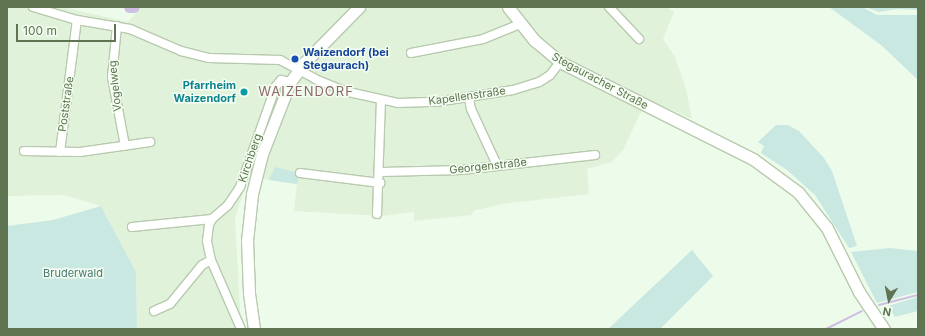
<!DOCTYPE html>
<meta charset="utf-8">
<style>
body{margin:0}
#map{position:relative;width:925px;height:336px;overflow:hidden;background:#edfbeb;font-family:Inter,sans-serif}
div>[style]{position:absolute}
.residential>*{inset:0;background:#e0f2da}
.green>*{inset:0;background:#cae8e2}
.stream>*{height:2px;margin:-1px;padding:0 1px;transform-origin:1px;border-radius:1px;background:#cdc0e3}
.river>*{height:12px;margin:-6px;padding:0 6px;transform-origin:6px;border-radius:6px;background:#cdc0e3}
.roads{filter:drop-shadow(1px 0 #b8caae) drop-shadow(-1px 0 #b8caae) drop-shadow(0 1px #b8caae) drop-shadow(0 -1px #b8caae)}
.street>*{height:8px;margin:-4px;padding:0 4px;transform-origin:4px;border-radius:4px;background:#fff}
.secondary>*{height:11px;margin:-5.5px;padding:0 5.5px;transform-origin:5.5px;border-radius:5.5px;background:#fff}
.dots>*{width:11px;height:11px;translate:-50% -50%;box-sizing:border-box;border:2px solid #f3fef1;border-radius:50%}
span{translate:-50% -50%;white-space:nowrap;text-align:center;line-height:1.15;-webkit-text-stroke:3px #f3fef1;paint-order:stroke}
.transit-label{font-size:11px;color:#164399;font-weight:700}
.left{translate:0 -50%;text-align:left}
.street-label{font-size:11px;color:#5f7450}
.culture-label{font-size:11px;color:#0d838f;font-weight:700}
.right{translate:-100% -50%;text-align:right}
.park-label{font-size:11px;color:#497875}
.quarter-label{font-size:13px;color:#8f676c;letter-spacing:1px}
.frame{position:absolute;inset:0;border:8px solid #5f7450;pointer-events:none}
.north{position:absolute;left:869px;top:280px;width:40px;height:40px;-webkit-text-stroke:3px #f3fef1;paint-order:stroke;rotate:190deg;font-size:11px;font-weight:700;line-height:16px;text-align:center;color:#5f7450}
.north::after{content:'';display:block;margin:auto;width:14px;height:18px;background:#5f7450;clip-path:polygon(50% 0,100% 100%,50% 72%,0 100%)}
.scale{position:absolute;left:16px;top:24px;width:100px;height:18px;box-sizing:border-box;border:2px solid #5f7450;border-top:0;padding-left:5px;font-size:12px;line-height:14px;white-space:nowrap;color:#5f7450;-webkit-text-stroke:3px #f3fef1;paint-order:stroke}
</style>
<div id="map">
<div class="residential">
<div style="clip-path:polygon(7px 7px,62px 7px,128px 22px,142px 7px,666px 7px,674px 12px,663px 39px,675px 57px,686px 89px,692px 119px,647px 99px,623px 150px,612px 162px,587px 169px,589px 194px,502px 204px,473px 211px,472px 215px,414px 221px,414px 212px,382px 216px,294px 211px,297px 184px,248px 177px,235px 218px,241px 329px,137px 329px,136px 272px,101px 206px,63px 195px,7px 196px)"></div>
</div>
<div class="green">
<div style="clip-path:polygon(829px 7px,862px 7px,877px 15px,918px 15px,918px 80px,881px 45px)"></div>
<div style="clip-path:polygon(865px 7px,918px 7px,918px 10px,897px 9px,879px 12px)"></div>
<div style="clip-path:polygon(776px 125px,788px 125px,799px 131px,824px 158px,832px 171px,857px 246px,849px 248px,815px 195px,787px 170px,761px 153px,764px 146px,758px 142px)"></div>
<div style="clip-path:polygon(275px 167px,299px 173px,297px 184px,269px 180px)"></div>
<div style="clip-path:polygon(101px 206px,136px 272px,137px 329px,7px 329px,7px 226px,53px 220px)"></div>
<div style="clip-path:polygon(890px 248px,918px 251px,918px 292px,877px 303px,851px 252px)"></div>
<div style="clip-path:polygon(692px 250px,713px 276px,660px 329px,608px 329px)"></div>
<div style="clip-path:polygon(918px 297px,918px 311px,895px 317px,888px 306px)"></div>
</div>
<div class="stream">
<div style="left:879px;top:305px;width:40px;rotate:-14.4deg"></div>
<div style="left:826px;top:329px;width:40px;rotate:-26.6deg"></div>
</div>
<div class="river">
<div style="left:130px;top:7px;width:4px"></div>
</div>
<div class="roads">
<div class="street">
<div style="left:33px;top:7px;width:46px;rotate:16.5deg"></div>
<div style="left:77px;top:20px;width:54px;rotate:9.6deg"></div>
<div style="left:130px;top:29px;width:56px;rotate:23.3deg"></div>
<div style="left:181px;top:51px;width:29px;rotate:14deg"></div>
<div style="left:209px;top:58px;width:71px;rotate:1.6deg"></div>
<div style="left:280px;top:60px;width:40px;rotate:28deg"></div>
<div style="left:315px;top:79px;width:31px;rotate:22deg"></div>
<div style="left:344px;top:91px;width:55px;rotate:12.5deg"></div>
<div style="left:398px;top:103px;width:38px;rotate:-2deg"></div>
<div style="left:436px;top:102px;width:78px;rotate:-8.9deg"></div>
<div style="left:513px;top:90px;width:27px;rotate:-17deg"></div>
<div style="left:539px;top:82px;width:13px;rotate:-32deg"></div>
<div style="left:550px;top:75px;width:16px;rotate:-52deg"></div>
<div style="left:609px;top:7px;width:44px;rotate:46.8deg"></div>
<div style="left:117px;top:26px;width:51px;rotate:95.6deg"></div>
<div style="left:112px;top:77px;width:70px;rotate:79.3deg"></div>
<div style="left:411px;top:53px;width:73px;rotate:-11deg"></div>
<div style="left:483px;top:39px;width:40px;rotate:-22deg"></div>
<div style="left:469px;top:98px;width:11px;rotate:80deg"></div>
<div style="left:471px;top:109px;width:62px;rotate:65.1deg"></div>
<div style="left:24px;top:151px;width:56px;rotate:1deg"></div>
<div style="left:80px;top:152px;width:71px;rotate:-8.1deg"></div>
<div style="left:60px;top:152px;width:133px;rotate:-82.7deg"></div>
<div style="left:381px;top:172px;width:81px;rotate:-1.4deg"></div>
<div style="left:462px;top:170px;width:134px;rotate:-6.4deg"></div>
<div style="left:300px;top:173px;width:81px;rotate:7.1deg"></div>
<div style="left:377px;top:214px;width:114px;rotate:-88deg"></div>
<div style="left:132px;top:227px;width:80px;rotate:-5.7deg"></div>
<div style="left:154px;top:311px;width:17px;rotate:-24deg"></div>
<div style="left:170px;top:304px;width:50px;rotate:-50.6deg"></div>
<div style="left:202px;top:265px;width:10px;rotate:-29deg"></div>
<div style="left:241px;top:329px;width:75px;rotate:-113.5deg"></div>
<div style="left:211px;top:260px;width:19px;rotate:-102deg"></div>
<div style="left:207px;top:241px;width:16px;rotate:-83deg"></div>
<div style="left:209px;top:225px;width:7px;rotate:-63deg"></div>
<div style="left:212px;top:219px;width:21px;rotate:-41deg"></div>
<div style="left:228px;top:205px;width:22px;rotate:-56deg"></div>
<div style="left:240px;top:187px;width:107px;rotate:-70.4deg"></div>
<div style="left:276px;top:86px;width:8px;rotate:-50deg"></div>
<div style="left:281px;top:80px;width:9px;rotate:13deg"></div>
</div>
<div class="secondary">
<div style="left:508px;top:7px;width:42px;rotate:51.8deg"></div>
<div style="left:534px;top:40px;width:34px;rotate:40deg"></div>
<div style="left:560px;top:62px;width:216px;rotate:26.7deg"></div>
<div style="left:753px;top:159px;width:56px;rotate:36.3deg"></div>
<div style="left:798px;top:192px;width:46px;rotate:51.1deg"></div>
<div style="left:827px;top:228px;width:72px;rotate:63.4deg"></div>
<div style="left:859px;top:292px;width:45px;rotate:56deg"></div>
<div style="left:254px;top:329px;width:37px;rotate:-98deg"></div>
<div style="left:249px;top:292px;width:51px;rotate:-92.2deg"></div>
<div style="left:247px;top:241px;width:47px;rotate:-83.9deg"></div>
<div style="left:252px;top:194px;width:41px;rotate:-76deg"></div>
<div style="left:262px;top:154px;width:77px;rotate:-68.7deg"></div>
<div style="left:290px;top:82px;width:25px;rotate:-53deg"></div>
<div style="left:305px;top:62px;width:77px;rotate:-45.5deg"></div>
</div>
</div>
<div class="dots">
<div style="left:295px;top:59px;background:#1a4fb4"></div>
<div style="left:244px;top:92px;background:#0f9aa8"></div>
</div>
<div class="transit-label">
<span class="left" style="left:303px;top:59px">Waizendorf (bei<br>Stegaurach)</span>
</div>
<div class="street-label">
<span style="left:600px;top:81px;rotate:28deg">Stegauracher Straße</span>
<span style="left:115px;top:86px;rotate:-96deg">Vogelweg</span>
<span style="left:467px;top:96px;rotate:-8deg">Kapellenstraße</span>
<span style="left:66px;top:104px;rotate:-82deg">Poststraße</span>
<span style="left:250px;top:158px;rotate:-71deg">Kirchberg</span>
<span style="left:488px;top:166px;rotate:-6deg">Georgenstraße</span>
</div>
<div class="culture-label">
<span class="right" style="left:236px;top:92px">Pfarrheim<br>Waizendorf</span>
</div>
<div class="park-label">
<span style="left:73px;top:273px">Bruderwald</span>
</div>
<div class="quarter-label">
<span style="left:306px;top:91px">WAIZENDORF</span>
</div>
<div class="frame"></div>
<div class="north">N</div>
<div class="scale">100 m</div>
</div>
